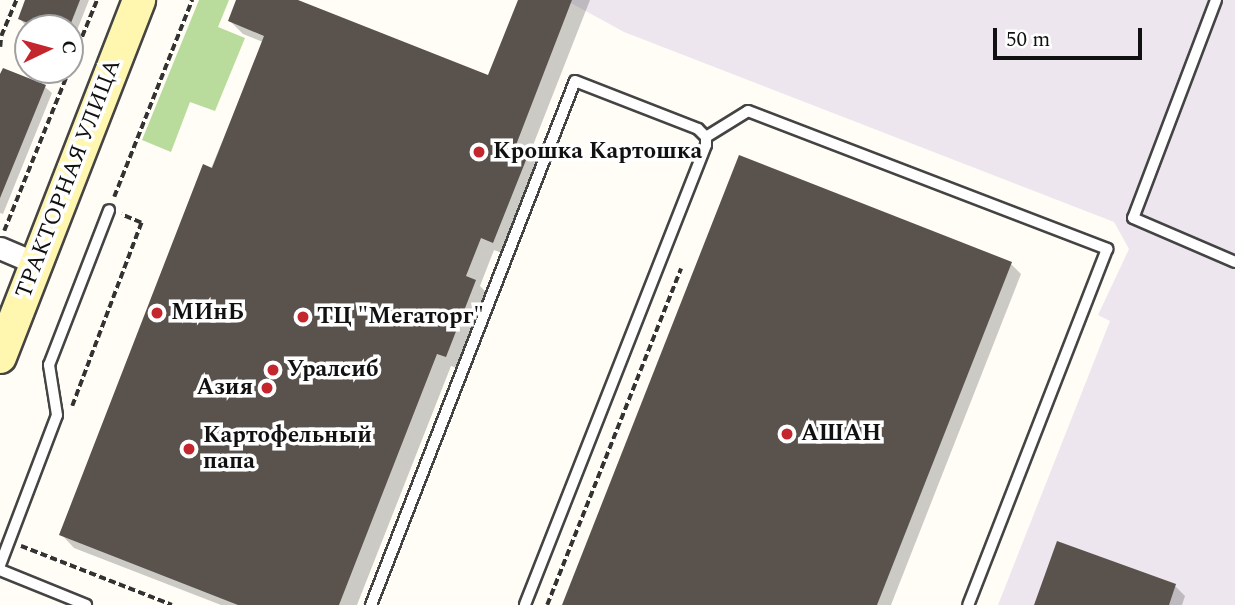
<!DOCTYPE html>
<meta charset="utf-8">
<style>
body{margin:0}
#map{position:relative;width:1235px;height:605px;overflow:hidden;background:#fffdf5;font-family:Spectral,serif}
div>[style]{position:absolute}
.industrial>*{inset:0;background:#eee6ef}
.forest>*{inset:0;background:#b9dc9c}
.shadow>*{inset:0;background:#0003}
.building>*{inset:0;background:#5a524d}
.path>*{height:3.5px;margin-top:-1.75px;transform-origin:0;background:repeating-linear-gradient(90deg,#333 0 7px,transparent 0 10.5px)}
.roads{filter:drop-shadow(2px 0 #444) drop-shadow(-2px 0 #444) drop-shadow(0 2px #444) drop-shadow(0 -2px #444)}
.service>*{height:10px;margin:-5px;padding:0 5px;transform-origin:5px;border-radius:5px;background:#fff}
.minor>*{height:21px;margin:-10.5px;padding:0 10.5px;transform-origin:10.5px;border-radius:10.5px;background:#fff}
.secondary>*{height:32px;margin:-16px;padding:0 16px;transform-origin:16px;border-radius:16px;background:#fff6b0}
.dots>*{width:19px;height:19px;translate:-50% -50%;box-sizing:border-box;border:4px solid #fff;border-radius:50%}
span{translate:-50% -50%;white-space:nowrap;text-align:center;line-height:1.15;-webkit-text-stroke:7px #fff;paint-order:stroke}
.poi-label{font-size:23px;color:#111;font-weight:700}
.left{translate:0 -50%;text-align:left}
.right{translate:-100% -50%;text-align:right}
.street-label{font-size:23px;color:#111}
.north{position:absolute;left:14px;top:14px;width:70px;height:70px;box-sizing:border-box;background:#fff;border:2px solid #a0a0a0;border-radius:50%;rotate:85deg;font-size:19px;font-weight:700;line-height:28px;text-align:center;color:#111}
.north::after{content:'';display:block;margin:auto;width:24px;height:32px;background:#c4262e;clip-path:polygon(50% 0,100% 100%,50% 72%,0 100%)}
.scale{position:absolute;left:993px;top:28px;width:149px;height:32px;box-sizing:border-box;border:4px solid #111;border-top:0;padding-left:9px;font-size:21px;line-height:24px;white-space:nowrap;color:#111;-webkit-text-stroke:5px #fff;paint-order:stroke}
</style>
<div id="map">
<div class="industrial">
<div style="clip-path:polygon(572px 0,1235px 0,1235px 605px,998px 605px,1110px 321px,1098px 315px,1129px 249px,1114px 222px,624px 32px,571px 3px)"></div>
</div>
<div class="forest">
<div style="clip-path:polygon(199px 0,229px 0,218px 27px,245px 38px,215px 111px,190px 102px,171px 152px,142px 140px)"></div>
</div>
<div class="shadow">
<div style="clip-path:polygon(27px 0,89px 0,72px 43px,70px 28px,26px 26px,20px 19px)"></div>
<div style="clip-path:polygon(238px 0,294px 0,489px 77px,519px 0,590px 0,530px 153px,542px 165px,507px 255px,494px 250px,480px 286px,489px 295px,460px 369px,451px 366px,357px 605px,221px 605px,74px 548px,61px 534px,263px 42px,243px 34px,230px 21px)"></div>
<div style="clip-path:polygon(0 79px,45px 87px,52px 93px,3px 214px,0 213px)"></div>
<div style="clip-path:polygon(1011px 264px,1021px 274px,891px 605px,564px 605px)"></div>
<div style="clip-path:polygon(1175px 586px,1185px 596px,1182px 605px,1036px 605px)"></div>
</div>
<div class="building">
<div style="clip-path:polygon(25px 0,80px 0,69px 28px,40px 28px,18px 19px)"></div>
<div style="clip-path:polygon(236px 0,298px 0,488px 75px,518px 0,572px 0,516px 145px,530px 150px,493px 243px,481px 238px,466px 276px,476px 280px,446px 357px,437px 354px,339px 605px,238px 605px,59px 535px,203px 164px,212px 168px,264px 36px,228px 21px)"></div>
<div style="clip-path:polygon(3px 68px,46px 85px,0 198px,0 74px)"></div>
<div style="clip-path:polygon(739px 155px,1012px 262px,877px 605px,562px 605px)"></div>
<div style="clip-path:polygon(1057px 541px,1176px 584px,1169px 605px,1034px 605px)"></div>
</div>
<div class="path">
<div style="left:0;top:47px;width:11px;rotate:-85deg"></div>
<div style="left:1px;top:36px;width:39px;rotate:-67deg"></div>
<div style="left:70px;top:66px;width:71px;rotate:-67.8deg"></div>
<div style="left:114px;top:197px;width:212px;rotate:-68.4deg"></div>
<div style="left:4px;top:231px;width:174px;rotate:-68deg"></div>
<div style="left:72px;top:406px;width:196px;rotate:-69.3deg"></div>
<div style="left:141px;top:223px;width:21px;rotate:-157deg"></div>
<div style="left:21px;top:546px;width:162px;rotate:21.3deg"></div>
<div style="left:547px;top:605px;width:362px;rotate:-68.3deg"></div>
</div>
<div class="roads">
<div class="service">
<div style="left:1216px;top:0;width:233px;rotate:110.8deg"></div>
<div style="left:1133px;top:218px;width:111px;rotate:23.3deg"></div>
<div style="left:706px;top:137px;width:49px;rotate:-31.8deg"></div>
<div style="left:748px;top:111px;width:385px;rotate:21deg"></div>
<div style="left:1107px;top:249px;width:382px;rotate:111.3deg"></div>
<div style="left:0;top:565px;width:160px;rotate:-69.2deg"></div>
<div style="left:57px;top:415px;width:51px;rotate:-99.1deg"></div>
<div style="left:49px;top:365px;width:166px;rotate:-68.8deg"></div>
<div style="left:0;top:570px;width:93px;rotate:22.1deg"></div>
<div style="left:371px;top:605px;width:562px;rotate:-68.73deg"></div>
<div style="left:575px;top:81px;width:132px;rotate:21.3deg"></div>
<div style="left:698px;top:129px;width:11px;rotate:45deg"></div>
<div style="left:706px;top:137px;width:8px;rotate:90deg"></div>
<div style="left:706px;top:145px;width:494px;rotate:111.5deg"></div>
</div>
<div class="minor">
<div style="left:0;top:248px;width:39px;rotate:23deg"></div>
</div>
<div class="secondary">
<div style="left:0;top:357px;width:383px;rotate:-68.7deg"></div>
</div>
</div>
<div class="dots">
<div style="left:479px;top:152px;background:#c4262e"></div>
<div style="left:157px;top:313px;background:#c4262e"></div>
<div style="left:303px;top:317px;background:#c4262e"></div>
<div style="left:273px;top:370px;background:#c4262e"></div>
<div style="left:267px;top:388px;background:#c4262e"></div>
<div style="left:787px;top:434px;background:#c4262e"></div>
<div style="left:189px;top:449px;background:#c4262e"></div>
</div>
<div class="poi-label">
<span class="left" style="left:493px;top:152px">Крошка Картошка</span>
<span class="left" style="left:171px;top:313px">МИнБ</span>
<span class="left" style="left:317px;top:317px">ТЦ "Мегаторг"</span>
<span class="left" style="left:287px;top:370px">Уралсиб</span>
<span class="right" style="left:253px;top:388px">Азия</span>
<span class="left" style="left:801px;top:434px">АШАН</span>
<span class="left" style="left:203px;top:449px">Картофельный<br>папа</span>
</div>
<div class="street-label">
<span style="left:69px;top:179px;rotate:-69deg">ТРАКТОРНАЯ УЛИЦА</span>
</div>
<div class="north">С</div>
<div class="scale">50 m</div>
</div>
